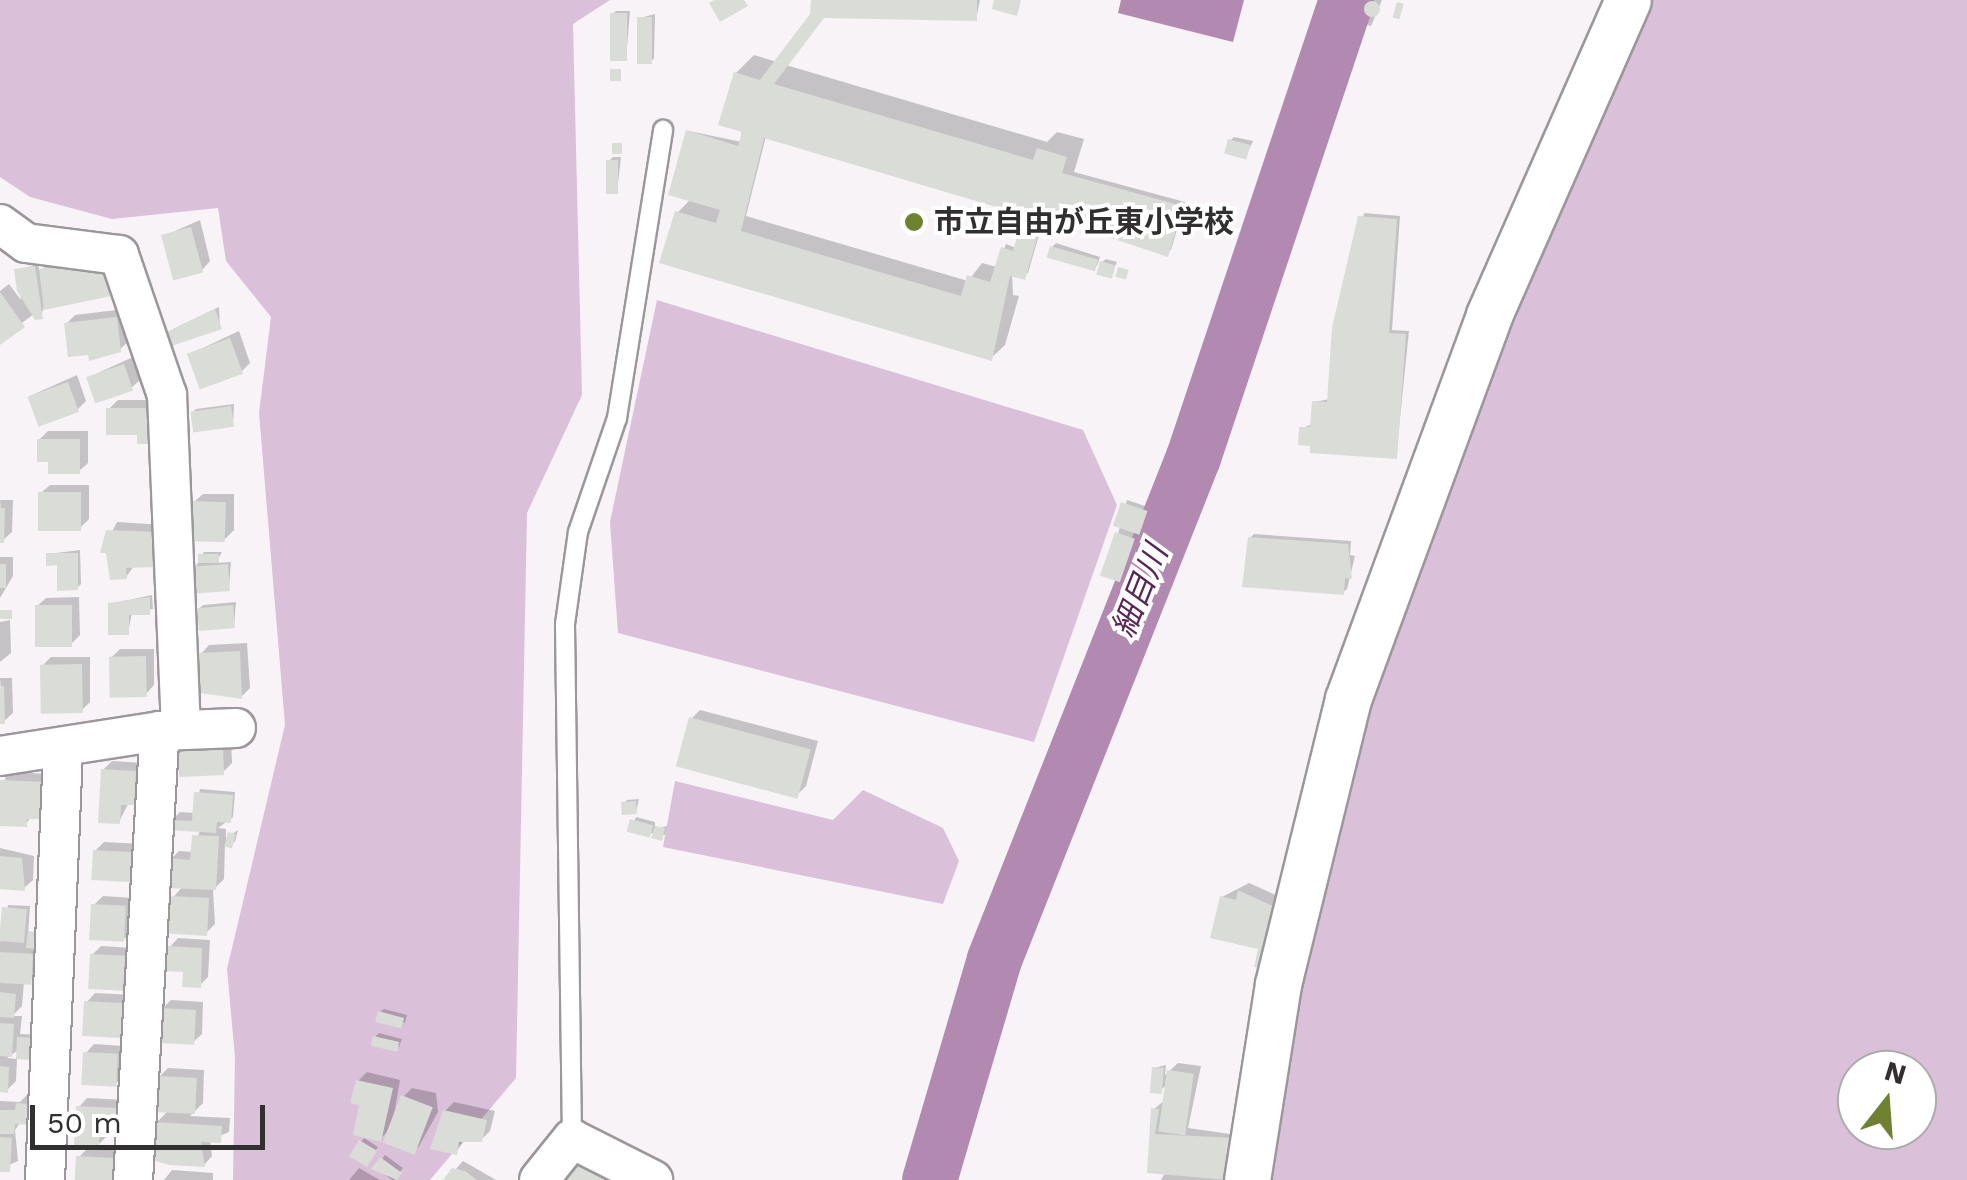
<!DOCTYPE html>
<meta charset="utf-8">
<style>
body{margin:0}
#map{position:relative;width:1967px;height:1180px;overflow:hidden;background:#f7f3f7;font-family:"Work Sans","Noto Sans JP",sans-serif}
div>[style]{position:absolute}
.green>*{inset:0;background:#dbc0d9}
.water>*{inset:0;background:#b289b0}
.shadow>*{inset:0;background:#0003;transform-origin:0 0}
.river>*{height:55px;margin:-27.5px;padding:0 27.5px;transform-origin:27.5px;border-radius:27.5px;background:#b289b0}
.building>*{inset:0;background:#dadcd7;transform-origin:0 0}
.round{border-radius:50%}
.roads{filter:drop-shadow(2px 0 #9b979b) drop-shadow(-2px 0 #9b979b) drop-shadow(0 2px #9b979b) drop-shadow(0 -2px #9b979b)}
.service>*{height:18px;margin:-9px;padding:0 9px;transform-origin:9px;border-radius:9px;background:#fff}
.minor>*{height:38px;margin:-19px;padding:0 19px;transform-origin:19px;border-radius:19px;background:#fff}
.tertiary>*{height:45px;margin:-22.5px;padding:0 22.5px;transform-origin:22.5px;border-radius:22.5px;background:#fff}
.dots>*{width:28px;height:28px;translate:-50% -50%;box-sizing:border-box;border:5px solid #fff;border-radius:50%}
span{translate:-50% -50%;white-space:nowrap;text-align:center;line-height:1.15;-webkit-text-stroke:8px #fff;paint-order:stroke}
.poi-label{font-size:30px;color:#312f30;font-weight:700}
.left{translate:0 -50%;text-align:left}
.water-label{font-size:32px;color:#592658;font-style:italic}
.north{position:absolute;left:1837px;top:1050px;width:100px;height:100px;box-sizing:border-box;background:#fff;border:2px solid #adacac;border-radius:50%;rotate:17deg;font-size:28px;font-weight:700;line-height:40px;text-align:center;color:#312f30}
.north::after{content:'';display:block;margin:auto;width:35px;height:45px;background:#6f8131;clip-path:polygon(50% 0,100% 100%,50% 72%,0 100%)}
.scale{position:absolute;left:30px;top:1105px;width:235px;height:45px;box-sizing:border-box;border:5px solid #312f30;border-top:0;padding-left:12px;font-size:30px;line-height:35px;white-space:nowrap;color:#312f30;-webkit-text-stroke:8px #fff;paint-order:stroke}
</style>
<div id="map">
<div class="green">
<div style="clip-path:polygon(0 0,610px 0,573px 24px,582px 395px,527px 513px,516px 1078px,430px 1180px,233px 1180px,235px 1057px,227px 969px,285px 725px,259px 413px,271px 317px,226px 261px,218px 208px,112px 219px,30px 197px,0 177px)"></div>
<div style="clip-path:polygon(evenodd,1625px 0,1967px 0,1967px 1180px,1269px 1180px,1333px 686px,1625px 0,1857px 1070px,1917px 1070px,1917px 1130px,1857px 1130px,1857px 1070px)"></div>
<div style="clip-path:polygon(657px 300px,1083px 430px,1117px 505px,1034px 742px,618px 633px,610px 522px)"></div>
<div style="clip-path:polygon(675px 781px,833px 820px,863px 790px,943px 828px,959px 861px,943px 904px,663px 847px)"></div>
</div>
<div class="water">
<div style="clip-path:polygon(1121px 0,1244px 0,1233px 42px,1118px 13px)"></div>
</div>
<div class="shadow">
<div style="clip-path:polygon(evenodd,813px 0,980px 0,976px 19px,824px 15px,786px 65px,1047px 142px,1057px 132px,1084px 139px,1074px 172px,1185px 202px,1171px 250px,1044px 218px,1028px 273px,1012px 274px,1013px 295px,1019px 296px,1005px 345px,991px 358px,677px 213px,691px 199px,689px 131px,742px 142px,736px 73px,754px 55px,777px 62px,813px 15px,813px 0,766px 136px,1026px 213px,1016px 248px,1006px 244px,997px 267px,982px 263px,968px 281px,746px 216px,766px 136px)"></div>
<div style="clip-path:polygon(1371px 0,1382px 0,1371px 26px,1365px 24px)"></div>
<div style="clip-path:polygon(616px 11px,630px 11px,626px 59px,612px 14px)"></div>
<div style="clip-path:polygon(655px 14px,654px 58px,651px 62px,640px 18px)"></div>
<div style="clip-path:polygon(1234px 137px,1253px 141px,1246px 156px,1230px 141px)"></div>
<div style="clip-path:polygon(613px 157px,621px 157px,617px 192px,609px 161px)"></div>
<div style="clip-path:polygon(1364px 213px,1400px 216px,1392px 330px,1409px 331px,1396px 457px,1302px 428px,1313px 424px,1314px 402px,1330px 399px)"></div>
<div style="clip-path:polygon(200px 220px,210px 261px,202px 270px,164px 236px)"></div>
<div style="clip-path:polygon(1056px 243px,1100px 257px,1097px 266px,1052px 247px)"></div>
<div style="clip-path:polygon(1106px 259px,1117px 262px,1110px 276px,1102px 262px)"></div>
<div style="clip-path:polygon(51px 261px,119px 285px,110px 294px,44px 307px,41px 316px,34px 314px,0 339px,0 291px,9px 284px,21px 300px,17px 270px,38px 264px,40px 272px)"></div>
<div style="clip-path:polygon(219px 307px,220px 327px,173px 329px)"></div>
<div style="clip-path:polygon(125px 309px,139px 348px,130px 351px,127px 343px,119px 350px,66px 324px,75px 315px)"></div>
<div style="clip-path:polygon(239px 331px,250px 363px,241px 372px,190px 354px)"></div>
<div style="clip-path:polygon(133px 357px,140px 380px,131px 388px,89px 377px)"></div>
<div style="clip-path:polygon(77px 375px,86px 401px,77px 410px,30px 396px)"></div>
<div style="clip-path:polygon(118px 400px,161px 400px,139px 433px,109px 409px)"></div>
<div style="clip-path:polygon(234px 404px,233px 424px,192px 413px,196px 409px)"></div>
<div style="clip-path:polygon(48px 431px,88px 431px,88px 463px,79px 471px,39px 440px)"></div>
<div style="clip-path:polygon(50px 485px,89px 485px,89px 519px,80px 528px,41px 493px)"></div>
<div style="clip-path:polygon(203px 494px,234px 494px,234px 530px,225px 539px,194px 502px)"></div>
<div style="clip-path:polygon(0 500px,13px 500px,12px 532px,3px 540px)"></div>
<div style="clip-path:polygon(1127px 500px,1148px 507px,1118px 580px,1118px 534px)"></div>
<div style="clip-path:polygon(117px 522px,164px 525px,126px 577px,103px 550px)"></div>
<div style="clip-path:polygon(1254px 534px,1351px 541px,1350px 555px,1355px 556px,1347px 589px,1343px 592px,1250px 538px)"></div>
<div style="clip-path:polygon(80px 550px,81px 584px,77px 588px,48px 554px)"></div>
<div style="clip-path:polygon(204px 552px,222px 552px,216px 563px,231px 562px,229px 588px,195px 568px)"></div>
<div style="clip-path:polygon(0 557px,13px 557px,13px 576px,0 598px)"></div>
<div style="clip-path:polygon(152px 595px,153px 609px,132px 613px,128px 632px,110px 604px)"></div>
<div style="clip-path:polygon(79px 597px,80px 635px,71px 644px,37px 606px,46px 598px)"></div>
<div style="clip-path:polygon(236px 602px,234px 626px,199px 609px,203px 605px)"></div>
<div style="clip-path:polygon(10px 620px,11px 653px,0 662px,0 622px)"></div>
<div style="clip-path:polygon(247px 643px,250px 688px,241px 697px,201px 654px,209px 645px)"></div>
<div style="clip-path:polygon(120px 649px,154px 649px,154px 685px,146px 694px,111px 658px)"></div>
<div style="clip-path:polygon(51px 657px,90px 657px,90px 702px,82px 710px,42px 666px)"></div>
<div style="clip-path:polygon(0 678px,12px 678px,13px 713px,4px 721px)"></div>
<div style="clip-path:polygon(700px 710px,818px 741px,806px 786px,797px 795px,691px 719px)"></div>
<div style="clip-path:polygon(231px 738px,232px 763px,223px 772px,180px 753px,189px 744px)"></div>
<div style="clip-path:polygon(112px 761px,144px 763px,142px 794px,129px 802px,119px 822px,103px 770px)"></div>
<div style="clip-path:polygon(6px 772px,52px 774px,26px 825px,0 825px)"></div>
<div style="clip-path:polygon(200px 789px,235px 792px,233px 817px,218px 828px,226px 829px,226px 838px,238px 830px,235px 842px,225px 844px,224px 879px,213px 890px,215px 924px,206px 933px,164px 908px,183px 886px,170px 860px,179px 851px,193px 852px,200px 830px,171px 821px,180px 812px,195px 813px)"></div>
<div style="clip-path:polygon(639px 799px,636px 812px,624px 804px,627px 800px)"></div>
<div style="clip-path:polygon(636px 817px,655px 822px,655px 829px,667px 826px,665px 835px,630px 830px)"></div>
<div style="clip-path:polygon(104px 842px,142px 844px,141px 871px,95px 851px)"></div>
<div style="clip-path:polygon(0 848px,34px 856px,33px 880px,24px 888px,0 887px)"></div>
<div style="clip-path:polygon(1249px 883px,1287px 900px,1261px 947px,1222px 897px)"></div>
<div style="clip-path:polygon(103px 896px,134px 898px,132px 931px,123px 940px,94px 905px)"></div>
<div style="clip-path:polygon(8px 905px,30px 906px,28px 935px,46px 930px,39px 974px,24px 982px,22px 1006px,12px 1016px,22px 1016px,20px 1034px,39px 1035px,7px 1058px,17px 1059px,16px 1081px,7px 1090px,0 1090px,0 943px)"></div>
<div style="clip-path:polygon(178px 938px,210px 940px,208px 977px,200px 985px,170px 947px)"></div>
<div style="clip-path:polygon(101px 946px,133px 948px,131px 980px,122px 988px,92px 955px)"></div>
<div style="clip-path:polygon(95px 993px,135px 995px,124px 1036px,87px 1002px)"></div>
<div style="clip-path:polygon(171px 1000px,203px 1002px,202px 1034px,193px 1042px,162px 1009px)"></div>
<div style="clip-path:polygon(384px 1009px,407px 1015px,405px 1023px,380px 1012px)"></div>
<div style="clip-path:polygon(379px 1033px,402px 1039px,399px 1047px,375px 1037px)"></div>
<div style="clip-path:polygon(94px 1044px,125px 1046px,124px 1075px,115px 1084px,86px 1053px)"></div>
<div style="clip-path:polygon(1178px 1063px,1201px 1066px,1188px 1128px,1237px 1135px,1230px 1180px,1161px 1180px,1165px 1173px,1149px 1171px,1154px 1109px,1165px 1100px,1167px 1084px,1160px 1091px,1154px 1068px,1166px 1065px,1165px 1075px)"></div>
<div style="clip-path:polygon(168px 1068px,204px 1070px,203px 1103px,190px 1116px,230px 1118px,229px 1132px,210px 1140px,212px 1156px,204px 1165px,156px 1123px,169px 1110px,159px 1077px)"></div>
<div style="clip-path:polygon(367px 1072px,400px 1080px,392px 1127px,380px 1139px,358px 1081px)"></div>
<div style="clip-path:polygon(412px 1088px,436px 1093px,438px 1112px,418px 1148px,403px 1097px)"></div>
<div style="clip-path:polygon(27px 1095px,39px 1096px,15px 1130px,18px 1161px,0 1169px,0 1101px,20px 1102px)"></div>
<div style="clip-path:polygon(87px 1098px,126px 1100px,125px 1116px,107px 1124px,106px 1137px,94px 1149px,125px 1150px,114px 1180px,78px 1180px,79px 1157px,91px 1145px,79px 1107px)"></div>
<div style="clip-path:polygon(454px 1102px,495px 1111px,490px 1131px,481px 1140px,465px 1140px,456px 1152px,445px 1111px)"></div>
<div style="clip-path:polygon(364px 1138px,378px 1147px,369px 1160px,361px 1142px)"></div>
<div style="left:385px;top:1155px;width:22px;height:16px;rotate:36deg"></div>
<div style="clip-path:polygon(463px 1161px,496px 1180px,446px 1180px)"></div>
<div style="clip-path:polygon(359px 1168px,380px 1180px,349px 1180px)"></div>
<div style="clip-path:polygon(172px 1170px,213px 1173px,213px 1180px,164px 1180px)"></div>
</div>
<div class="river">
<div style="left:929px;top:1180px;width:230px;rotate:-73.6deg"></div>
<div style="left:994px;top:959px;width:540px;rotate:-68.38deg"></div>
<div style="left:1193px;top:457px;width:482px;rotate:-71.5deg"></div>
</div>
<div class="building">
<div style="clip-path:polygon(714px 0,744px 0,748px 6px,720px 22px,709px 3px)"></div>
<div style="clip-path:polygon(evenodd,811px 0,977px 0,977px 21px,824px 18px,774px 84px,1033px 160px,1037px 148px,1067px 157px,1062px 173px,1183px 206px,1168px 257px,1049px 217px,1042px 220px,1025px 280px,1010px 276px,992px 361px,659px 263px,675px 211px,716px 223px,720px 210px,668px 195px,686px 130px,738px 146px,742px 132px,718px 125px,734px 72px,760px 80px,810px 14px,811px 0,764px 138px,1023px 215px,1013px 251px,1001px 247px,990px 282px,967px 275px,961px 296px,741px 231px,764px 138px)"></div>
<div style="clip-path:polygon(994px 0,1021px 0,1017px 16px,992px 9px)"></div>
<div class="round" style="left:1364px;top:1px;width:16px;height:16px"></div>
<div style="left:1397px;top:2px;width:7px;height:16px;rotate:16deg"></div>
<div style="left:610px;top:13px;width:17px;height:48px"></div>
<div style="left:637px;top:17px;width:15px;height:47px"></div>
<div style="left:610px;top:69px;width:11px;height:12px"></div>
<div style="left:1228px;top:139px;width:23px;height:15px;rotate:15deg"></div>
<div style="left:622px;top:143px;width:11px;height:10px;rotate:90deg"></div>
<div style="left:606px;top:160px;width:12px;height:34px"></div>
<div style="clip-path:polygon(1358px 216px,1397px 219px,1389px 333px,1406px 334px,1397px 459px,1310px 453px,1310px 446px,1298px 445px,1299px 427px,1310px 427px,1312px 401px,1327px 402px,1332px 328px)"></div>
<div style="left:191px;top:227px;width:47px;height:31px;rotate:75deg"></div>
<div style="left:1050px;top:246px;width:50px;height:12px;rotate:16deg"></div>
<div style="clip-path:polygon(107px 261px,111px 296px,44px 310px,39px 269px)"></div>
<div style="left:1100px;top:261px;width:16px;height:14px;rotate:15deg"></div>
<div style="clip-path:polygon(35px 266px,43px 319px,35px 320px,17px 291px,14px 269px)"></div>
<div style="left:1118px;top:267px;width:11px;height:10px;rotate:15deg"></div>
<div style="clip-path:polygon(0 292px,25px 327px,0 345px)"></div>
<div style="clip-path:polygon(215px 309px,222px 329px,171px 346px,167px 332px)"></div>
<div style="clip-path:polygon(117px 317px,121px 352px,89px 361px,88px 355px,68px 357px,64px 323px)"></div>
<div style="left:230px;top:338px;width:38px;height:46px;rotate:70deg"></div>
<div style="left:124px;top:364px;width:28px;height:40px;rotate:71deg"></div>
<div style="left:68px;top:382px;width:32px;height:43px;rotate:70deg"></div>
<div style="left:231px;top:406px;width:21px;height:41px;rotate:82deg"></div>
<div style="clip-path:polygon(106px 408px,153px 408px,153px 444px,137px 444px,137px 435px,106px 435px)"></div>
<div style="clip-path:polygon(37px 439px,80px 439px,80px 474px,48px 474px,48px 462px,37px 462px)"></div>
<div style="left:38px;top:492px;width:43px;height:39px"></div>
<div style="left:192px;top:501px;width:34px;height:40px;rotate:2deg"></div>
<div style="left:1121px;top:502px;width:28px;height:25px;rotate:19deg"></div>
<div style="clip-path:polygon(0 508px,5px 508px,4px 543px,0 543px)"></div>
<div style="clip-path:polygon(106px 530px,157px 532px,158px 567px,126px 568px,127px 579px,110px 580px,106px 553px,100px 553px)"></div>
<div style="left:1115px;top:532px;width:21px;height:46px;rotate:19deg"></div>
<div style="clip-path:polygon(1248px 537px,1348px 544px,1352px 579px,1345px 578px,1344px 595px,1242px 587px)"></div>
<div style="clip-path:polygon(46px 553px,78px 553px,78px 590px,57px 591px,57px 565px,46px 566px)"></div>
<div style="left:219px;top:554px;width:9px;height:21px;rotate:90deg"></div>
<div style="left:6px;top:564px;width:24px;height:6px;rotate:90deg"></div>
<div style="left:228px;top:564px;width:27px;height:35px;rotate:86deg"></div>
<div style="clip-path:polygon(150px 597px,150px 615px,129px 615px,129px 635px,108px 635px,108px 603px)"></div>
<div style="left:35px;top:605px;width:37px;height:42px"></div>
<div style="left:233px;top:605px;width:23px;height:36px;rotate:85deg"></div>
<div style="left:0;top:610px;width:12px;height:9px"></div>
<div style="clip-path:polygon(240px 651px,242px 699px,200px 693px,198px 653px)"></div>
<div style="left:146px;top:656px;width:41px;height:37px;rotate:89deg"></div>
<div style="left:82px;top:664px;width:49px;height:42px;rotate:89deg"></div>
<div style="clip-path:polygon(0 686px,4px 686px,5px 724px,0 724px)"></div>
<div style="left:689px;top:717px;width:126px;height:51px;rotate:15deg"></div>
<div style="clip-path:polygon(223px 745px,224px 775px,179px 777px,178px 752px)"></div>
<div style="clip-path:polygon(101px 769px,136px 771px,134px 805px,121px 805px,120px 824px,98px 823px)"></div>
<div style="clip-path:polygon(0 780px,45px 782px,44px 819px,27px 819px,27px 827px,0 826px)"></div>
<div style="clip-path:polygon(194px 792px,233px 795px,231px 823px,217px 822px,216px 833px,168px 830px,169px 820px,192px 821px)"></div>
<div style="left:636px;top:801px;width:13px;height:15px;rotate:86deg"></div>
<div style="left:630px;top:819px;width:24px;height:13px;rotate:15deg"></div>
<div style="clip-path:polygon(655px 826px,665px 828px,662px 841px,651px 838px)"></div>
<div style="left:228px;top:832px;width:8px;height:15px;rotate:14deg"></div>
<div style="clip-path:polygon(192px 835px,219px 836px,216px 890px,166px 888px,168px 858px,190px 860px)"></div>
<div style="left:93px;top:850px;width:42px;height:30px;rotate:3deg"></div>
<div style="clip-path:polygon(0 856px,22px 858px,25px 891px,0 889px)"></div>
<div style="clip-path:polygon(1238px 890px,1279px 909px,1265px 969px,1254px 967px,1258px 949px,1210px 938px,1220px 896px,1236px 900px)"></div>
<div style="clip-path:polygon(170px 896px,209px 898px,207px 936px,160px 933px,162px 907px,170px 907px)"></div>
<div style="left:91px;top:904px;width:35px;height:36px;rotate:3deg"></div>
<div style="left:2px;top:907px;width:25px;height:34px;rotate:5deg"></div>
<div style="left:28px;top:931px;width:16px;height:17px;rotate:7deg"></div>
<div style="clip-path:polygon(167px 946px,202px 948px,201px 988px,182px 987px,183px 972px,166px 971px)"></div>
<div style="left:0;top:952px;width:33px;height:31px;rotate:3deg"></div>
<div style="left:90px;top:954px;width:35px;height:35px;rotate:3deg"></div>
<div style="clip-path:polygon(0 992px,16px 994px,14px 1018px,0 1017px)"></div>
<div style="left:84px;top:1001px;width:43px;height:35px;rotate:3deg"></div>
<div style="left:160px;top:1008px;width:36px;height:35px;rotate:3deg"></div>
<div style="left:378px;top:1011px;width:27px;height:11px;rotate:15deg"></div>
<div style="clip-path:polygon(0 1023px,14px 1024px,12px 1057px,0 1056px)"></div>
<div style="left:373px;top:1036px;width:27px;height:10px;rotate:13deg"></div>
<div style="left:17px;top:1037px;width:19px;height:22px;rotate:3deg"></div>
<div style="left:83px;top:1052px;width:35px;height:33px;rotate:3deg"></div>
<div style="clip-path:polygon(0 1066px,9px 1067px,8px 1093px,0 1092px)"></div>
<div style="left:1152px;top:1067px;width:12px;height:26px;rotate:5deg"></div>
<div style="left:1167px;top:1070px;width:27px;height:62px;rotate:8deg"></div>
<div style="left:157px;top:1076px;width:40px;height:36px;rotate:3deg"></div>
<div style="clip-path:polygon(356px 1080px,393px 1088px,381px 1142px,353px 1135px,359px 1105px,350px 1103px)"></div>
<div style="left:401px;top:1095px;width:34px;height:51px;rotate:21deg"></div>
<div style="clip-path:polygon(16px 1103px,31px 1104px,30px 1125px,15px 1124px,14px 1134px,0 1134px,0 1110px,15px 1110px)"></div>
<div style="clip-path:polygon(76px 1106px,118px 1108px,117px 1128px,100px 1127px,99px 1148px,74px 1146px)"></div>
<div style="clip-path:polygon(1151px 1108px,1159px 1109px,1155px 1134px,1234px 1138px,1228px 1180px,1147px 1173px)"></div>
<div style="clip-path:polygon(443px 1110px,487px 1120px,482px 1142px,459px 1142px,457px 1155px,430px 1149px)"></div>
<div style="clip-path:polygon(153px 1122px,222px 1126px,221px 1143px,201px 1142px,205px 1167px,169px 1165px,152px 1160px)"></div>
<div style="clip-path:polygon(0 1137px,12px 1138px,10px 1172px,0 1172px)"></div>
<div style="left:359px;top:1140px;width:21px;height:19px;rotate:31deg"></div>
<div style="left:76px;top:1156px;width:41px;height:24px;rotate:3deg"></div>
<div style="clip-path:polygon(380px 1157px,402px 1173px,397px 1180px,371px 1169px)"></div>
<div style="clip-path:polygon(574px 1162px,583px 1164px,604px 1180px,560px 1180px)"></div>
<div style="clip-path:polygon(452px 1168px,465px 1171px,477px 1180px,443px 1180px)"></div>
</div>
<div class="roads">
<div class="service">
<div style="left:572px;top:1139px;width:515px;rotate:-90.78deg"></div>
<div style="left:565px;top:624px;width:93px;rotate:-82deg"></div>
<div style="left:578px;top:532px;width:120px;rotate:-71.1deg"></div>
<div style="left:617px;top:418px;width:292px;rotate:-80.9deg"></div>
</div>
<div class="minor">
<div style="left:0;top:224px;width:32px;rotate:36deg"></div>
<div style="left:26px;top:243px;width:94px;rotate:7.4deg"></div>
<div style="left:119px;top:255px;width:148px;rotate:71.1deg"></div>
<div style="left:167px;top:395px;width:334px;rotate:87.6deg"></div>
<div style="left:0;top:756px;width:162px;rotate:-8.9deg"></div>
<div style="left:160px;top:731px;width:76px;rotate:-2.3deg"></div>
<div style="left:45px;top:1180px;width:431px;rotate:-87.6deg"></div>
<div style="left:133px;top:1180px;width:450px;rotate:-86.6deg"></div>
<div style="left:539px;top:1180px;width:53px;rotate:-51.2deg"></div>
<div style="left:572px;top:1139px;width:91px;rotate:26.8deg"></div>
</div>
<div class="tertiary">
<div style="left:1247px;top:1180px;width:198px;rotate:-81deg"></div>
<div style="left:1278px;top:984px;width:293px;rotate:-76.2deg"></div>
<div style="left:1348px;top:699px;width:409px;rotate:-69.8deg"></div>
<div style="left:1489px;top:315px;width:344px;rotate:-66.2deg"></div>
</div>
</div>
<div class="dots">
<div style="left:914px;top:222px;background:#6f8131"></div>
</div>
<div class="poi-label">
<span class="left" style="left:934px;top:222px">市立自由が丘東小学校</span>
</div>
<div class="water-label">
<span style="left:1140px;top:591px;rotate:-68deg">細目川</span>
</div>
<div class="north">N</div>
<div class="scale">50 m</div>
</div>
